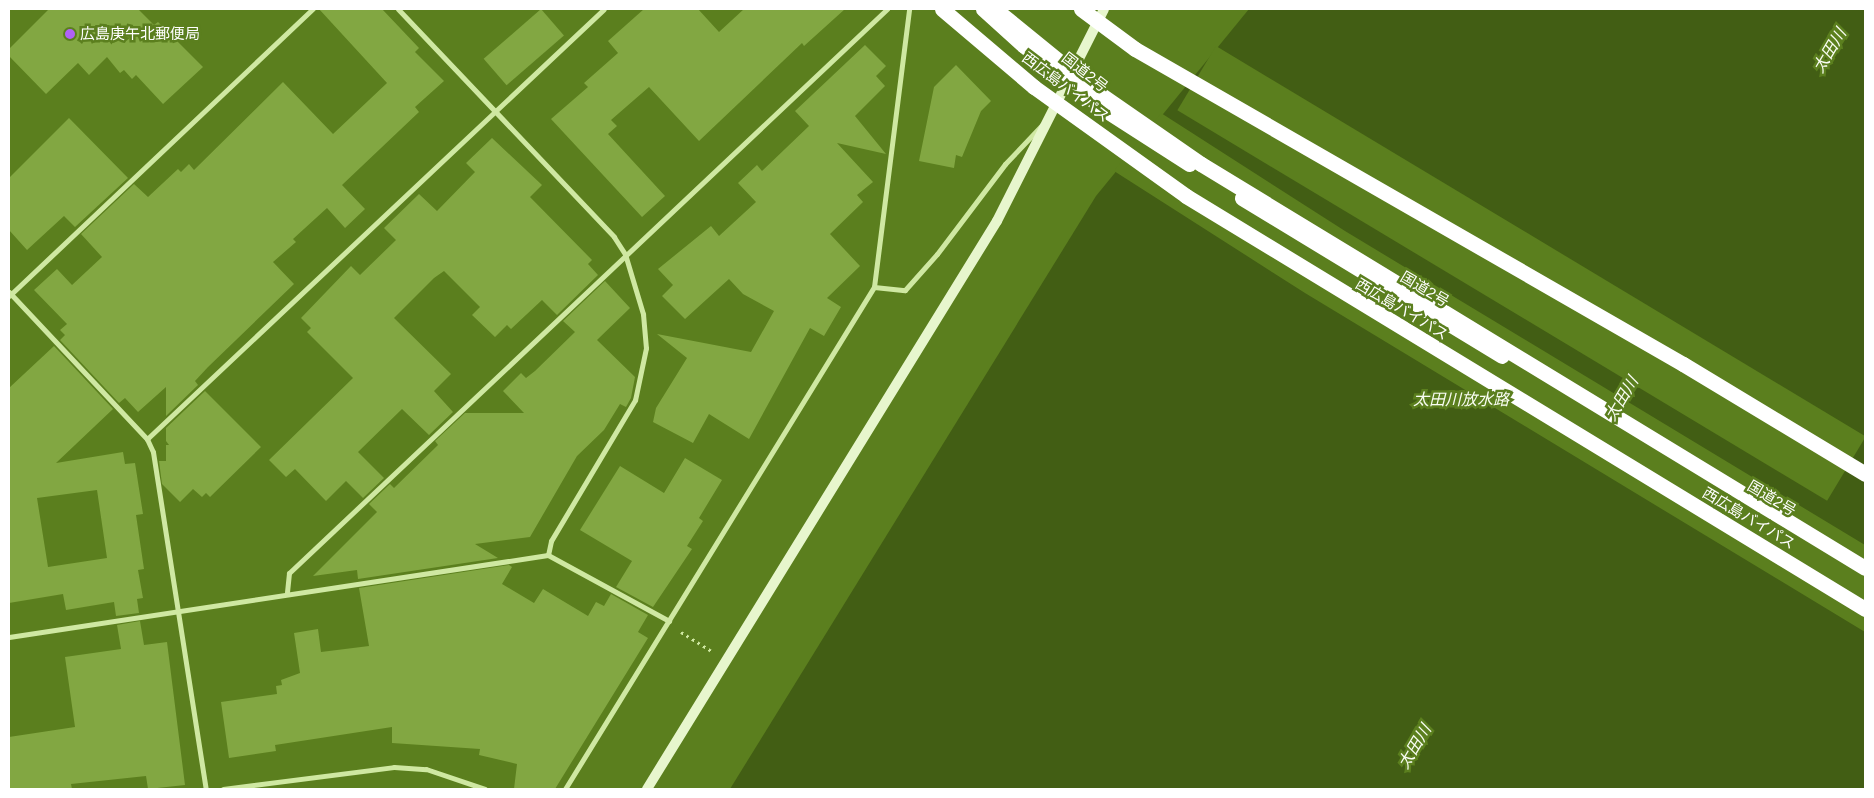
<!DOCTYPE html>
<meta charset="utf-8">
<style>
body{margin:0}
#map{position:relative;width:1874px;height:798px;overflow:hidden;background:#5b7f1e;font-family:Arial,"Noto Sans JP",sans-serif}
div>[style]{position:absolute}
.water>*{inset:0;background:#425e14}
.pier>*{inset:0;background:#5b7f1e;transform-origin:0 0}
.building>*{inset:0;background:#82a742;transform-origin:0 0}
.path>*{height:3px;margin-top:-1.5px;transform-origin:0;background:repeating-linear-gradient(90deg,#cfe8a2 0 2.5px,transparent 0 6.5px)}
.street>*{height:5px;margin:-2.5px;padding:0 2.5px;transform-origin:2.5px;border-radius:2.5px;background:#cfe8a2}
.secondary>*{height:10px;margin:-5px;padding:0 5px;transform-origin:5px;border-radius:5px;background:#e7f6cd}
.highway>*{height:15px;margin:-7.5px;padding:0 7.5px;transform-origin:7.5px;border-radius:7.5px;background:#fff}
.highway-bridge>*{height:15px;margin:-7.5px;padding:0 7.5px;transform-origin:7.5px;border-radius:7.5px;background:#fff}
.dots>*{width:14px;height:14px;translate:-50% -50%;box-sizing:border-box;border:2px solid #5b7f1e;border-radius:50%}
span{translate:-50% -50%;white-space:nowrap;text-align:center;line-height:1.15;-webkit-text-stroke:5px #5b7f1e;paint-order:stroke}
.poi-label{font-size:15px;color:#fff}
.left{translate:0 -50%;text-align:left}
.street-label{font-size:15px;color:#fff}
.water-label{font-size:16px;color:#f9fdf3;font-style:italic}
.frame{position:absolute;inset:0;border:10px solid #fff;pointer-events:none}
</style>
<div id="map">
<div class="water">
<div style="clip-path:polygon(1249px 9px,1865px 9px,1865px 789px,730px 789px,1096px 196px)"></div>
</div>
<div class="pier">
<div style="left:1216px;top:46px;width:758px;height:75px;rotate:31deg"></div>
<div style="clip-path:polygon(1161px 113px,1345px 231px,1865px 545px,1865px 632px,1305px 293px,1114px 171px)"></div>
</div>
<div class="building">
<div style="clip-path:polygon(49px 9px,138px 9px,154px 25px,158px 22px,203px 67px,163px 104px,136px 75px,132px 79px,124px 70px,120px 73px,107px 57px,89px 75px,78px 63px,46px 94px,9px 56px,9px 49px)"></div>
<div style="clip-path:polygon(319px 9px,382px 9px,419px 48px,415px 52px,444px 81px,415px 107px,419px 112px,342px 185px,365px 209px,345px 228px,327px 208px,293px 239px,296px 242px,273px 262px,294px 284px,208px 367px,195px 381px,198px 385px,166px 416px,166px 387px,138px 412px,125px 398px,119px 403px,60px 340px,65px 335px,60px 330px,67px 324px,34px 290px,57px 269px,72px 285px,102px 257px,81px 234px,134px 184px,148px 197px,178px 169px,181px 172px,189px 164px,194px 170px,283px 82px,333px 134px,387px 83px)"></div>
<div style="left:541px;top:9px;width:35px;height:76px;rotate:49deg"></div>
<div style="clip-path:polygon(644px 9px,698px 9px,719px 32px,744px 9px,845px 9px,804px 46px,802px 43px,699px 141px,649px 87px,611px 120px,617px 126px,608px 134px,665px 196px,642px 217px,551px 119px,588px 87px,584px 83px,618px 53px,608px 41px)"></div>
<div style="clip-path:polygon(865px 45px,886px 66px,876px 76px,885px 86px,855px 116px,886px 154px,837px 143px,873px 182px,857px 195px,863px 202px,830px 234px,860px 266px,827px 298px,841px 307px,824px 336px,810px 328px,749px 439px,709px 414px,693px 443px,653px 422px,656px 408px,687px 358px,657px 334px,751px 352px,774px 311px,743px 294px,729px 279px,685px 319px,662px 296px,673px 285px,658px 269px,711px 226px,719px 236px,756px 202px,738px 183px,757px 165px,762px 171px,809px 126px,795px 111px)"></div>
<div style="clip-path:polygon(956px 65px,991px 101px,981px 111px,962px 157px,956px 155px,954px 168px,919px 161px,934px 87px)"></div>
<div style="clip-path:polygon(69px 118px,128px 178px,75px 227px,64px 216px,27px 250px,9px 230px,9px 178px)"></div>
<div style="clip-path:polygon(492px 138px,542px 185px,530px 197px,592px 260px,588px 264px,598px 275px,557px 315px,542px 300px,511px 329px,507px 325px,495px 337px,472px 315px,480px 307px,444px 271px,434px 278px,394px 318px,451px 374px,434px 391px,453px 412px,429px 435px,402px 409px,358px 452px,384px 478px,363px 498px,346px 481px,326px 501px,295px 469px,286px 477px,269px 460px,353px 378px,307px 332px,311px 328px,301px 318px,351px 266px,360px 275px,396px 240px,384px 228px,419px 194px,437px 211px,475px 172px,466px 163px)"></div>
<div style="clip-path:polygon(605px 281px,630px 308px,597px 340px,635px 377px,631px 398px,626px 407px,620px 404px,604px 430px,577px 456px,530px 537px,475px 544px,498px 558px,358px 579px,357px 570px,313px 576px,377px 512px,369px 504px,390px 484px,394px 488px,438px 445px,435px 441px,465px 413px,524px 413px,503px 391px,521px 373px,526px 378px,535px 371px,575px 332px,563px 321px)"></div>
<div style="clip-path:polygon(evenodd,54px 346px,113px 409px,56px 463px,123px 452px,125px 464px,135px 463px,143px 514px,136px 515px,144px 569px,138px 570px,143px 598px,137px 599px,139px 613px,116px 616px,114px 602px,66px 610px,63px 594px,9px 603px,9px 388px,54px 346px,97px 490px,107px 558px,48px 567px,37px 498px,97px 490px)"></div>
<div style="clip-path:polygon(205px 391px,261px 447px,210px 497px,206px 493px,202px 497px,193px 489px,180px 502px,162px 484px,159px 461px,166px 461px,166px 445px,169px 445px,166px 441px,166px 428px)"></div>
<div style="clip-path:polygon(685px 458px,722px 480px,699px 518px,703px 521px,687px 546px,692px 549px,653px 607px,616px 587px,632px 561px,580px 530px,620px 466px,664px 493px)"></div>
<div style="clip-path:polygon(509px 565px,512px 567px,502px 584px,534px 603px,543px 589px,588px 616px,596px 602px,604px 606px,611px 594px,648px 615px,638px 632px,648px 638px,555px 789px,514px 789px,517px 764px,479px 755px,480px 749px,392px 743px,392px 727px,275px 745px,276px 751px,229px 758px,221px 702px,277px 694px,276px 686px,282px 685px,281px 680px,300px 673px,294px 633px,318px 629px,321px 652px,369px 646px,359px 588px)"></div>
<div style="clip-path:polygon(140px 621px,144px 645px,167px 642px,185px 785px,148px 789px,146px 776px,71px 784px,72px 789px,9px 789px,9px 737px,75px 727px,65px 657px,121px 649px,117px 625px)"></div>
</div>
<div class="path">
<div style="left:681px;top:632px;width:36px;rotate:32deg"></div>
</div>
<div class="street">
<div style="left:398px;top:9px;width:314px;rotate:46.5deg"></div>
<div style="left:614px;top:237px;width:20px;rotate:57deg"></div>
<div style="left:625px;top:254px;width:63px;rotate:73.3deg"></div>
<div style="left:643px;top:314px;width:34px;rotate:85deg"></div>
<div style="left:646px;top:348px;width:53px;rotate:101.9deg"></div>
<div style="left:635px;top:400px;width:164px;rotate:120.8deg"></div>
<div style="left:551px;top:541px;width:14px;rotate:102deg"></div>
<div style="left:874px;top:287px;width:31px;rotate:6deg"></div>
<div style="left:905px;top:290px;width:48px;rotate:-48.4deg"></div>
<div style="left:937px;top:254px;width:113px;rotate:-52.9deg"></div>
<div style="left:1005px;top:164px;width:54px;rotate:-46.5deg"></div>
<div style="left:9px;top:292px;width:202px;rotate:46.8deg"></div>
<div style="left:147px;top:439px;width:14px;rotate:65deg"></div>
<div style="left:153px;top:452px;width:341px;rotate:81.1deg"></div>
<div style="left:9px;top:296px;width:418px;rotate:-43.4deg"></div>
<div style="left:147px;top:439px;width:627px;rotate:-43.26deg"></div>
<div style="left:287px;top:592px;width:19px;rotate:-84deg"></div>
<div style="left:289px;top:573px;width:822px;rotate:-43.32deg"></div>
<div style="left:9px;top:637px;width:545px;rotate:-8.65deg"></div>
<div style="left:548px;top:555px;width:138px;rotate:28.6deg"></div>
<div style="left:223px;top:789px;width:172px;rotate:-7.3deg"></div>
<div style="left:394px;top:767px;width:32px;rotate:4deg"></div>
<div style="left:426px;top:769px;width:62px;rotate:18.7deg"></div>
<div style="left:565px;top:789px;width:589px;rotate:-58.39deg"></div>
<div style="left:874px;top:287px;width:280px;rotate:-82.8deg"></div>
</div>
<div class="secondary">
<div style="left:647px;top:789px;width:667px;rotate:-58.36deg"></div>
<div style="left:997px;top:221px;width:237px;rotate:-63.2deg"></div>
</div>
<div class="highway">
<div style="left:983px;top:9px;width:54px;rotate:42deg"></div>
<div style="left:1023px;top:45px;width:105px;rotate:38.4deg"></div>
<div style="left:1105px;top:110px;width:100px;rotate:32.7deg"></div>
<div style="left:1081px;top:9px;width:67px;rotate:36.5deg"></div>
<div style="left:1135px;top:49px;width:632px;rotate:29.89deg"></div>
<div style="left:1683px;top:364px;width:213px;rotate:31.1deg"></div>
<div style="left:1242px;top:198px;width:304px;rotate:31.3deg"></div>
</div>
<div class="highway-bridge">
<div style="left:942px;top:9px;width:121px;rotate:40.3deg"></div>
<div style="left:1034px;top:87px;width:187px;rotate:35.6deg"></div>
<div style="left:1186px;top:196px;width:795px;rotate:31.31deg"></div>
<div style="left:995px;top:9px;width:132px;rotate:39.1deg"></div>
<div style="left:1097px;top:92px;width:126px;rotate:34.7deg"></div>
<div style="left:1201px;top:164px;width:777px;rotate:31.32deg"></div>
</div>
<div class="dots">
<div style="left:70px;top:34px;background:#b061f7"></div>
</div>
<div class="poi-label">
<span class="left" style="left:80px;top:34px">広島庚午北郵便局</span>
</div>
<div class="street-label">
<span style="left:1085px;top:72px;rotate:38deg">国道2号</span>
<span style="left:1066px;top:87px;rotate:37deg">西広島バイパス</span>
<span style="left:1425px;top:289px;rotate:31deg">国道2号</span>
<span style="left:1402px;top:309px;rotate:31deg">西広島バイパス</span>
<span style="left:1772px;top:498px;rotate:31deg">国道2号</span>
<span style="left:1749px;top:518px;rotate:31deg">西広島バイパス</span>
</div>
<div class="water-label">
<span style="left:1830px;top:51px;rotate:-59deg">太田川</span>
<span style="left:1622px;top:399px;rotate:-59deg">太田川</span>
<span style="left:1461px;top:400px">太田川放水路</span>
<span style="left:1415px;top:747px;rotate:-59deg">太田川</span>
</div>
<div class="frame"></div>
</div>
